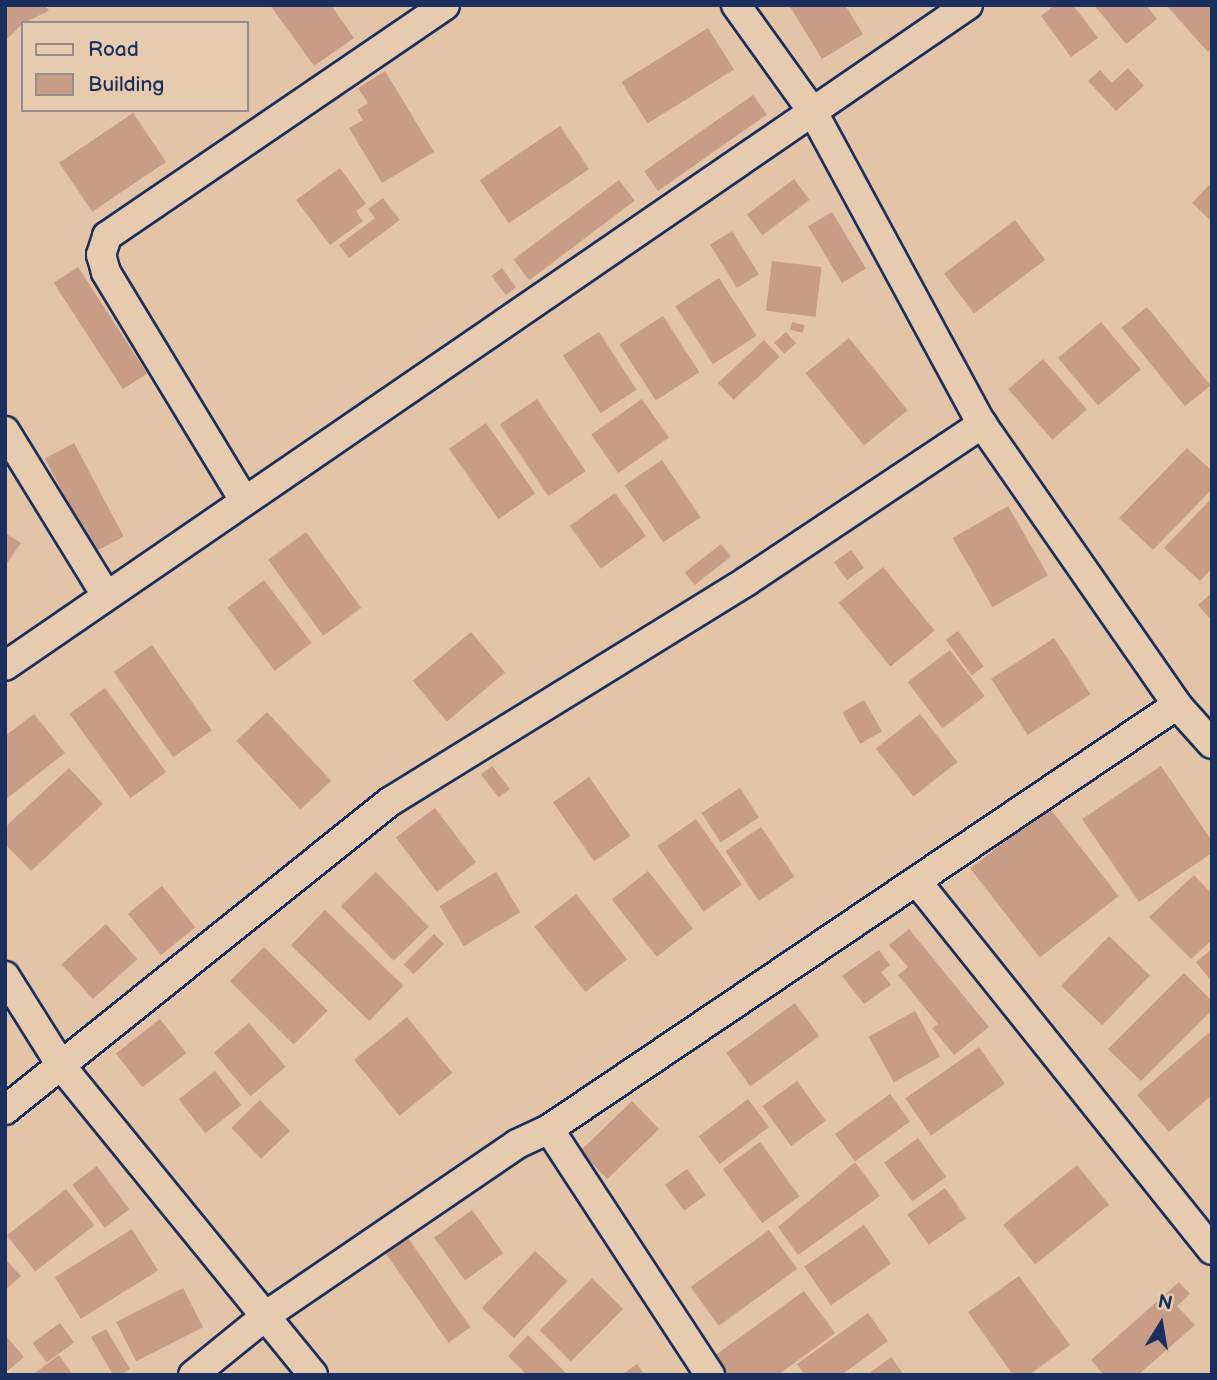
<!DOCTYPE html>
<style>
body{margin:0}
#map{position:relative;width:1217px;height:1380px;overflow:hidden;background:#e4c4a6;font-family:"Balsamiq Sans",sans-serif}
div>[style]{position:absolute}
.building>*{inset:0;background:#c79d85;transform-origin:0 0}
.roads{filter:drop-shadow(2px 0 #1b2f5e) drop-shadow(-2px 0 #1b2f5e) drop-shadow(0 2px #1b2f5e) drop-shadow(0 -2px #1b2f5e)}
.street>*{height:28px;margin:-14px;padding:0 14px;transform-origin:14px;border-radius:14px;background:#e7cbae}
span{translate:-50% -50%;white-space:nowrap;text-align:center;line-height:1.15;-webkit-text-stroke:5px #e7cbae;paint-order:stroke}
.frame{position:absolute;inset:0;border:7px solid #1b2f5e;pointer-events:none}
.legend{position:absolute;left:21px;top:21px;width:228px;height:91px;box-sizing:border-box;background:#e7cbae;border:2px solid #958d8e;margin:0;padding:9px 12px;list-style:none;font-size:21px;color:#1b2f5e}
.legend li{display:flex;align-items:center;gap:14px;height:35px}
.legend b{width:35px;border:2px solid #958d8e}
.north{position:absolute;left:1126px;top:1289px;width:70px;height:70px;-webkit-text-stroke:5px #e7cbae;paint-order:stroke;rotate:11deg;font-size:19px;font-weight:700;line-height:28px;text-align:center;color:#1b2f5e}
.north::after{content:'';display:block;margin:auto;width:24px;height:32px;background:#1b2f5e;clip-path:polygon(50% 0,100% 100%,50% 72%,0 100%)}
</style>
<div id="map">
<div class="building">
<div style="clip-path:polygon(5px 5px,45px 5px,49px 11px,23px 23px,5px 41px)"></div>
<div style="clip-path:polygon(270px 5px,331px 5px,354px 38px,314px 66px)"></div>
<div style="clip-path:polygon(789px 5px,845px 5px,863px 34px,822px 59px)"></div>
<div style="clip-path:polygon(1055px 5px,1073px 5px,1098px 38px,1071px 57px,1041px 16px)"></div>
<div style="clip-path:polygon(1094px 5px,1146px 5px,1157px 19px,1126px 44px)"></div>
<div style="clip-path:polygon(1166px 5px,1212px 5px,1212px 48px,1208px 52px)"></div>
<div style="left:708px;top:28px;width:49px;height:102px;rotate:58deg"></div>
<div style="clip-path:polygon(1128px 68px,1144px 86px,1116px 111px,1088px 81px,1100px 70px,1112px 83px)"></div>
<div style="clip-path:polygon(385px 71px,434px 152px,382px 183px,349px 128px,363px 120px,357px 110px,368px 103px,358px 88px)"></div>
<div style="left:753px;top:95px;width:24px;height:133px;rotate:55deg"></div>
<div style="left:133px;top:113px;width:59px;height:89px;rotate:56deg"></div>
<div style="left:560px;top:126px;width:52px;height:97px;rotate:56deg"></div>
<div style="clip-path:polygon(340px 168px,366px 204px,356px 211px,363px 221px,330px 245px,296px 200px)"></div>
<div style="left:794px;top:179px;width:26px;height:59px;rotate:53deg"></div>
<div style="left:619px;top:180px;width:26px;height:132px;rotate:53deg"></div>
<div style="clip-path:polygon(1212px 182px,1212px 218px,1210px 220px,1192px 203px)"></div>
<div style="clip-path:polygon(383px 198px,400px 220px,349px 258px,339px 245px,375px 218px,368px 209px)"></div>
<div style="left:832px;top:212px;width:66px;height:28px;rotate:59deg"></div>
<div style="left:1015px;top:220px;width:50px;height:89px;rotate:53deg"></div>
<div style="left:732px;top:231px;width:51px;height:26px;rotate:58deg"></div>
<div style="left:772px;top:261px;width:50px;height:50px;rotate:7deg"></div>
<div style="left:78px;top:267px;width:127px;height:29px;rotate:57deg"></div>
<div style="left:502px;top:268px;width:24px;height:13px;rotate:54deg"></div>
<div style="left:719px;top:278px;width:69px;height:52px;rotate:57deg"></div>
<div style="left:1147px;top:307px;width:101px;height:33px;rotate:51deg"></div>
<div style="left:663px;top:316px;width:67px;height:52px;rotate:57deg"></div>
<div style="left:792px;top:322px;width:13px;height:8px;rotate:13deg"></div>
<div style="left:1101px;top:322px;width:62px;height:56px;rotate:50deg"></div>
<div style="left:599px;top:332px;width:69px;height:43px;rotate:57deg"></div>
<div style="left:786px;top:332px;width:15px;height:16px;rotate:48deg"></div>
<div style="left:849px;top:338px;width:93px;height:56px;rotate:51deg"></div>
<div style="left:764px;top:340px;width:23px;height:63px;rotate:47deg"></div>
<div style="left:1043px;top:359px;width:67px;height:46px;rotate:49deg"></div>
<div style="left:537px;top:399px;width:87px;height:45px;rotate:56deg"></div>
<div style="left:642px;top:399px;width:47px;height:62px;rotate:55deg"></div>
<div style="left:486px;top:423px;width:86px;height:45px;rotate:55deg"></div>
<div style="left:74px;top:443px;width:106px;height:33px;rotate:62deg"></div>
<div style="clip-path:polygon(1187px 448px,1212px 471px,1212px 489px,1153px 550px,1119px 518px)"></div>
<div style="left:662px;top:460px;width:69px;height:45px;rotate:56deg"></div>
<div style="left:615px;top:493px;width:53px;height:56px;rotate:54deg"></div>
<div style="clip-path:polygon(1212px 498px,1212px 568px,1200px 581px,1164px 548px)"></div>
<div style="left:1008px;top:506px;width:80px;height:64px;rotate:60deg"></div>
<div style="left:306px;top:532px;width:94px;height:47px;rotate:54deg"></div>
<div style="clip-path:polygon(5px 533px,21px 543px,5px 566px)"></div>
<div style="left:721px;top:544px;width:16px;height:46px;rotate:52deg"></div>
<div style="left:851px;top:550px;width:22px;height:21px;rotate:54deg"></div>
<div style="left:883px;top:567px;width:82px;height:57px;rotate:51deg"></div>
<div style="left:264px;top:580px;width:79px;height:46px;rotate:53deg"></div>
<div style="clip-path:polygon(1212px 593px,1212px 621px,1198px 605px)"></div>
<div style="left:958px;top:631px;width:44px;height:15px;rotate:54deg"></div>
<div style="left:471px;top:632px;width:53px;height:76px;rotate:50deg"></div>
<div style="left:1054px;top:638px;width:67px;height:75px;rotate:57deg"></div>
<div style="left:152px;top:645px;width:104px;height:47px;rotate:55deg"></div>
<div style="left:950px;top:650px;width:58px;height:53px;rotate:53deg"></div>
<div style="left:105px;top:688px;width:104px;height:44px;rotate:54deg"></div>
<div style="left:864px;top:700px;width:36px;height:25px;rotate:60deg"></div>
<div style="left:267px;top:712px;width:94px;height:42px;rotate:47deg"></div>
<div style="clip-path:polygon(34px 714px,65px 753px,5px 800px,5px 736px)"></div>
<div style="left:920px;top:714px;width:61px;height:56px;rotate:52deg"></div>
<div style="left:492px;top:766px;width:29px;height:14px;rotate:52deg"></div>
<div style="clip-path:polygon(1161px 766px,1212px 841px,1212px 853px,1139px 902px,1082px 819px)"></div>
<div style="clip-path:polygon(69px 768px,103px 804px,31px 871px,5px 844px,5px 827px)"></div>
<div style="left:589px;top:777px;width:72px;height:44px;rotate:55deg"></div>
<div style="left:740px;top:788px;width:35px;height:46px;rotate:57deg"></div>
<div style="left:1049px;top:807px;width:113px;height:100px;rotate:52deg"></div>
<div style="left:435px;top:808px;width:68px;height:49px;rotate:53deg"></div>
<div style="left:696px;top:819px;width:80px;height:47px;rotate:55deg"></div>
<div style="left:761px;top:827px;width:60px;height:43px;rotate:56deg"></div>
<div style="left:648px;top:871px;width:73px;height:46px;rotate:52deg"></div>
<div style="left:376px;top:872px;width:76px;height:49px;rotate:46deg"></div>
<div style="left:496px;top:872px;width:47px;height:66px;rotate:59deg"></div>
<div style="clip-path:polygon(1194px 875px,1212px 894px,1212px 940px,1191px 959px,1149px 917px)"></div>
<div style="left:162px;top:886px;width:53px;height:44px;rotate:51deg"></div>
<div style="left:576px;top:894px;width:83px;height:53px;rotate:52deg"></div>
<div style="left:325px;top:910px;width:109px;height:49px;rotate:44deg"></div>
<div style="left:106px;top:924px;width:47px;height:60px;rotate:48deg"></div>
<div style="clip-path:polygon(909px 929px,989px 1027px,954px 1055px,932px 1028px,938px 1024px,898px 975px,908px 967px,889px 945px)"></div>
<div style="left:434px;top:934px;width:14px;height:43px;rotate:45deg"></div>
<div style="left:1109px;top:936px;width:57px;height:69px;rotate:44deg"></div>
<div style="left:264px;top:947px;width:90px;height:48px;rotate:45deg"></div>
<div style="clip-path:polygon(1212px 949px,1212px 982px,1196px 962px)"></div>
<div style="clip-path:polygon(879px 950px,890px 965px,881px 972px,891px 985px,864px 1004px,842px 976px)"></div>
<div style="clip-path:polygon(1184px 973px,1212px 1001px,1212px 1010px,1141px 1081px,1108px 1049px)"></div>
<div style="left:795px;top:1003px;width:41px;height:85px;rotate:54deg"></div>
<div style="left:915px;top:1011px;width:52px;height:53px;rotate:61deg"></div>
<div style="left:407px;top:1017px;width:72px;height:68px;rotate:51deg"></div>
<div style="left:160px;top:1019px;width:43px;height:56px;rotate:52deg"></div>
<div style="left:249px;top:1023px;width:57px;height:46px;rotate:50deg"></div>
<div style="clip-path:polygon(1212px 1030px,1212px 1095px,1169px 1132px,1137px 1095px)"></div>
<div style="left:979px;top:1047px;width:45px;height:90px;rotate:55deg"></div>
<div style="left:215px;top:1071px;width:43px;height:46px;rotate:52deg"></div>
<div style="left:797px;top:1081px;width:49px;height:43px;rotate:54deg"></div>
<div style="left:890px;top:1094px;width:34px;height:68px;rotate:54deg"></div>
<div style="left:748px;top:1099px;width:35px;height:62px;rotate:53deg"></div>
<div style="left:260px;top:1100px;width:43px;height:40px;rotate:46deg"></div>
<div style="left:632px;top:1101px;width:39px;height:72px;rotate:46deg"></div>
<div style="left:918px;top:1138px;width:48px;height:42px;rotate:54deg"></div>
<div style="left:760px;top:1142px;width:67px;height:46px;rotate:54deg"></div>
<div style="clip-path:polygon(855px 1162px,880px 1196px,798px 1255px,778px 1227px)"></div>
<div style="left:1077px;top:1165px;width:51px;height:95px;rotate:51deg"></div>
<div style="left:97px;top:1166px;width:54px;height:31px;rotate:53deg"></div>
<div style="left:687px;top:1169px;width:32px;height:27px;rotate:54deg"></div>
<div style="left:945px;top:1188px;width:37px;height:46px;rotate:55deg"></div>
<div style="left:66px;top:1189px;width:46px;height:75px;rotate:52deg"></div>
<div style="left:472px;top:1210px;width:53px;height:47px;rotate:54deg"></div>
<div style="left:864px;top:1225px;width:47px;height:73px;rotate:55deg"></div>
<div style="left:132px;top:1229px;width:49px;height:91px;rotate:58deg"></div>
<div style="left:769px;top:1230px;width:48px;height:97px;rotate:54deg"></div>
<div style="left:408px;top:1238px;width:109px;height:27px;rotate:55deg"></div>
<div style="left:535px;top:1251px;width:44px;height:78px;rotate:43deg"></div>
<div style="clip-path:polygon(5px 1259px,21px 1276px,5px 1290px)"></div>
<div style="clip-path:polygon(1019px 1276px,1070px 1345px,1029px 1375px,1013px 1375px,968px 1312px)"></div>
<div style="left:592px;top:1278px;width:44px;height:74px;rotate:45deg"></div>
<div style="clip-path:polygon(1179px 1282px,1190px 1294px,1177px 1306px,1195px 1325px,1138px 1375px,1104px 1375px,1091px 1360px)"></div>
<div style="left:183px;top:1288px;width:44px;height:75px;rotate:63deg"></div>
<div style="clip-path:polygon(804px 1291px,835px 1333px,778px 1375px,727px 1375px,714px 1356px)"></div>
<div style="clip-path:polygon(868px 1313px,888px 1341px,841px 1375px,805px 1375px,797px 1364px)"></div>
<div style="left:60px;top:1323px;width:24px;height:34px;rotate:54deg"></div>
<div style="clip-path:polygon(106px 1329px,130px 1369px,120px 1375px,113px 1375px,91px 1337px)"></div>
<div style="clip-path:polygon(5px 1335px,24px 1357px,5px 1373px)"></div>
<div style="clip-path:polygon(528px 1335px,568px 1375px,527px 1375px,508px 1356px)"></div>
<div style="clip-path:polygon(59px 1355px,73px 1375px,32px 1375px)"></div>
<div style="clip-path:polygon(891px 1357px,904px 1375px,867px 1375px)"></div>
<div style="clip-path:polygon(637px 1364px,645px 1375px,621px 1375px)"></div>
</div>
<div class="roads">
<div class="street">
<div style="left:736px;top:5px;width:132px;rotate:54.3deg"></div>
<div style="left:813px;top:112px;width:355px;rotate:61.6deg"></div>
<div style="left:982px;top:424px;width:342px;rotate:55.2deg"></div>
<div style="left:1177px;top:705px;width:52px;rotate:48.1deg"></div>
<div style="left:5px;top:431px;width:189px;rotate:58.4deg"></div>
<div style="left:242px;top:497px;width:263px;rotate:-121.2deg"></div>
<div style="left:106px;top:272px;width:18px;rotate:-106deg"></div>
<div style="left:101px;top:255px;width:20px;rotate:-72deg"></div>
<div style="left:107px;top:236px;width:409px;rotate:-34.3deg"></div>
<div style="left:5px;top:666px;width:1168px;rotate:-34.47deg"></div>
<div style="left:918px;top:883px;width:470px;rotate:51.3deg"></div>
<div style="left:5px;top:976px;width:107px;rotate:57.9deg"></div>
<div style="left:62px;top:1067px;width:397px;rotate:50.8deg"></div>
<div style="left:5px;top:1110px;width:494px;rotate:-38.7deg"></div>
<div style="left:391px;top:801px;width:418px;rotate:-31.7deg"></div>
<div style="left:747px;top:581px;width:283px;rotate:-33.7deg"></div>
<div style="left:549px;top:1129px;width:294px;rotate:56.8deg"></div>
<div style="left:193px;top:1375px;width:97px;rotate:-39.1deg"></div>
<div style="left:268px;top:1314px;width:301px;rotate:-34.3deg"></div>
<div style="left:517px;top:1144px;width:35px;rotate:-25deg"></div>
<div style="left:549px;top:1129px;width:758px;rotate:-34.03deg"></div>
</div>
</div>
<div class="frame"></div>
<ul class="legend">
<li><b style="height:9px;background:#e7cbae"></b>Road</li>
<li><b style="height:19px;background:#c79d85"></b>Building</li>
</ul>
<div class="north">N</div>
</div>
